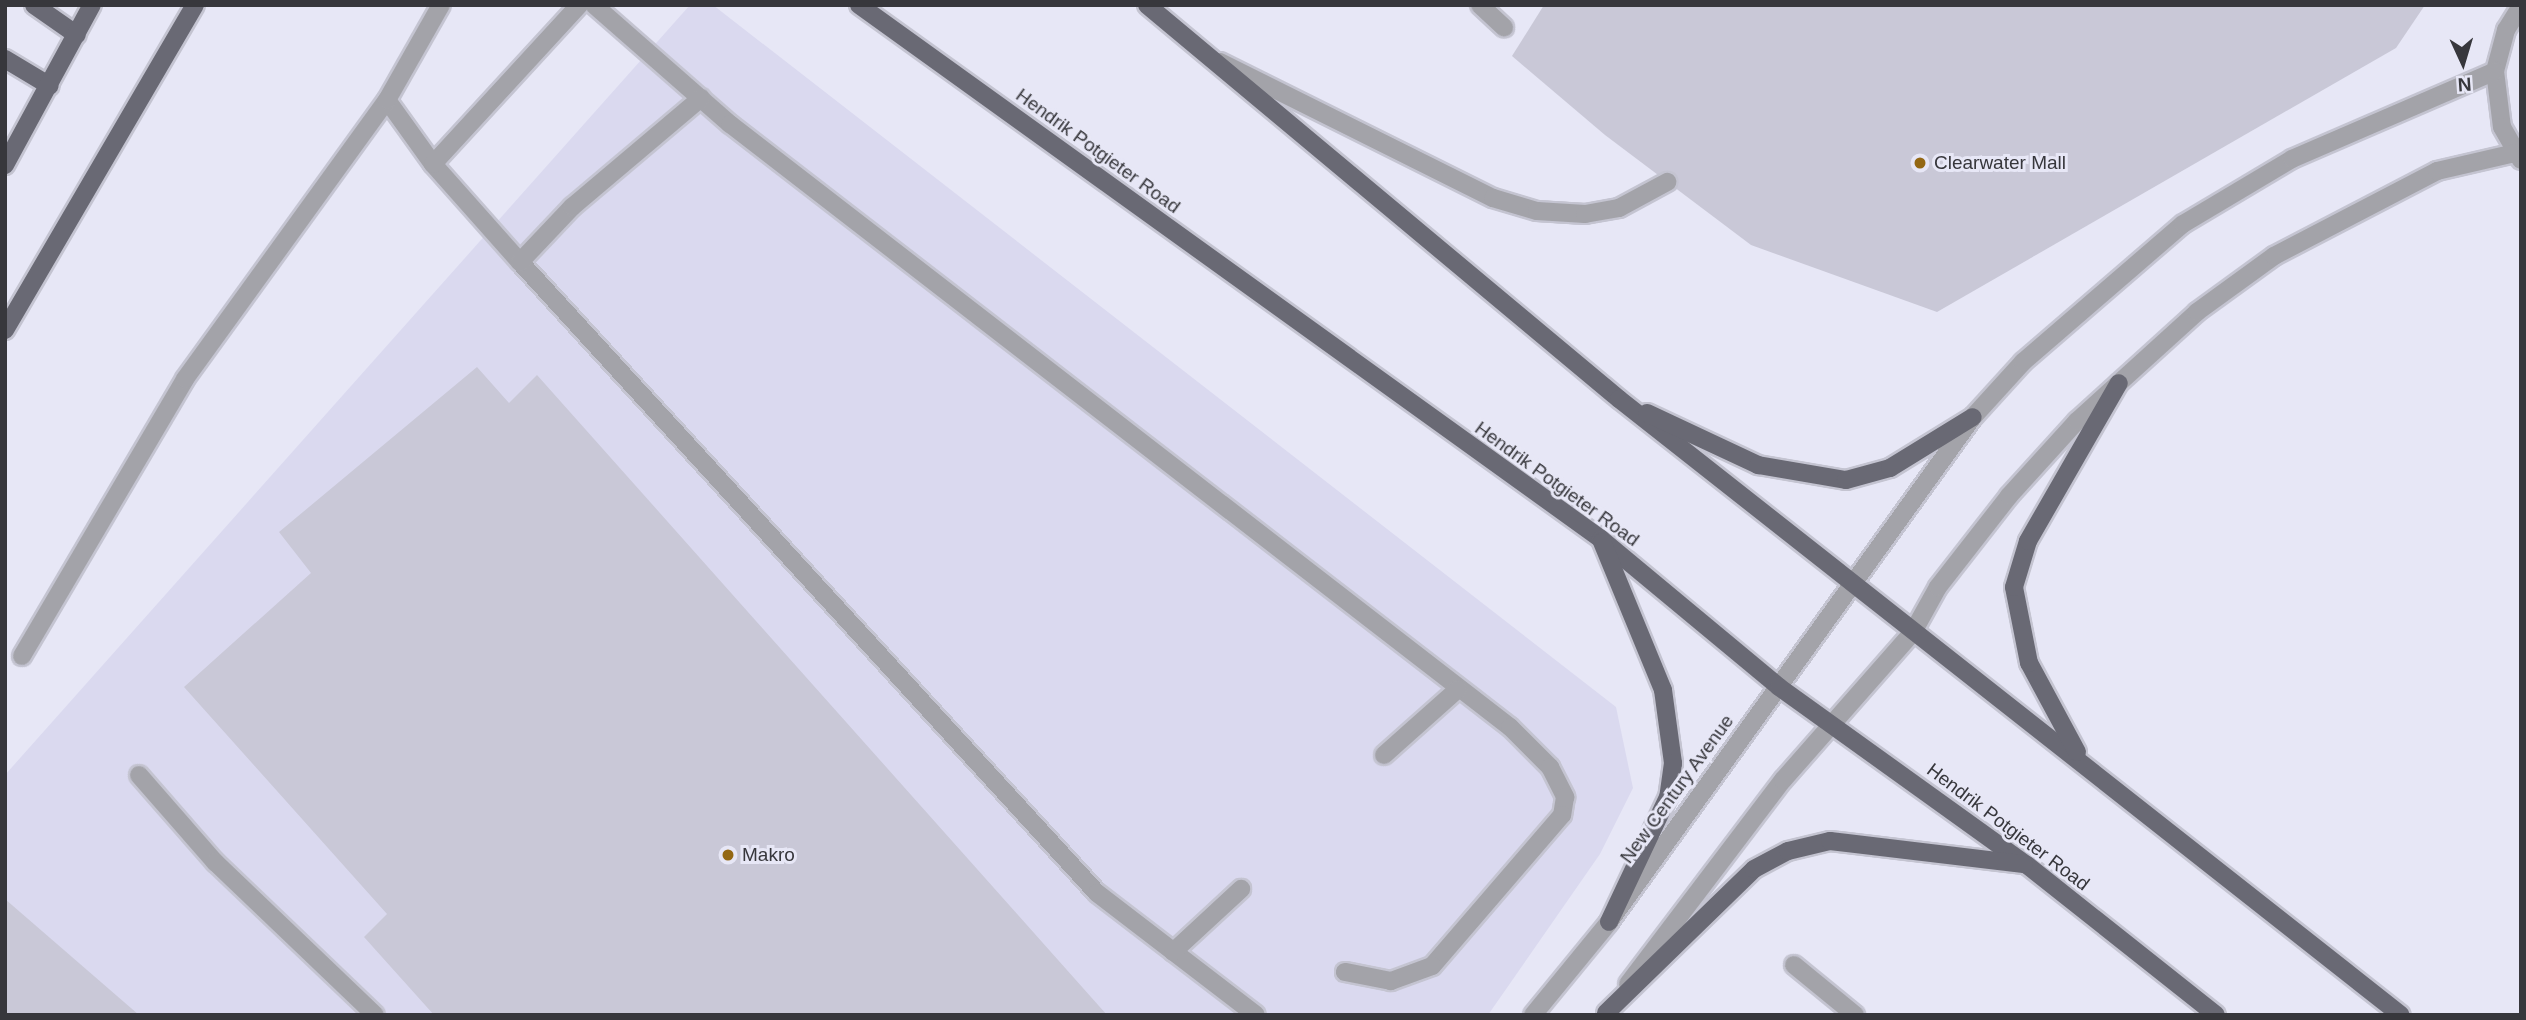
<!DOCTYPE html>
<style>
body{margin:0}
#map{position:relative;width:2526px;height:1020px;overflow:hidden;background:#e7e7f6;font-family:Helvetica,sans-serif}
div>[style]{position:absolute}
.built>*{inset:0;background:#dad9ef}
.building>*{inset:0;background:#c9c8d7}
.roads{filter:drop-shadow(2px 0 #c4c4d1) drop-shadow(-2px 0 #c4c4d1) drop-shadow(0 2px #c4c4d1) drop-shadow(0 -2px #c4c4d1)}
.minor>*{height:18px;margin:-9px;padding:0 9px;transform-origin:9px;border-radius:9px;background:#a3a3a9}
.major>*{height:18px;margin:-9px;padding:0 9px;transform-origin:9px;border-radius:9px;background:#696974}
.dots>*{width:19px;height:19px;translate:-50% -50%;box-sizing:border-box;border:4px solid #e7e7f6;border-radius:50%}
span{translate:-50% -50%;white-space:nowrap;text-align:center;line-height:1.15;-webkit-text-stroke:6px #e7e7f6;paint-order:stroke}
.street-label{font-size:19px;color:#37373c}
.poi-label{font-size:19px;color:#37373c}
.left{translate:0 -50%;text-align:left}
.frame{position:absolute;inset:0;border:7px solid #37373c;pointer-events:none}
.north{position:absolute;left:2428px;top:28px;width:70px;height:70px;-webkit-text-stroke:5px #e7e7f6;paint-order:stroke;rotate:176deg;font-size:19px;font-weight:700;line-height:28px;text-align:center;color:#37373c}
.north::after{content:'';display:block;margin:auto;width:24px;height:32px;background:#37373c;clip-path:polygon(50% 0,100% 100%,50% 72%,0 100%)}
</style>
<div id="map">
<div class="built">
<div style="clip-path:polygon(690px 5px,713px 5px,1616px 707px,1633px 788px,1600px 854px,1488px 1015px,5px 1015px,5px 775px)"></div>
</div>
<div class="building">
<div style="clip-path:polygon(1544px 5px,2425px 5px,2396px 48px,1937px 312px,1751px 245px,1605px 135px,1512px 56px)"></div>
<div style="clip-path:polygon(477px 367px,509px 403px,537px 375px,1107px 1015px,434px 1015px,364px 937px,387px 914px,184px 687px,311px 573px,279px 532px)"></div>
<div style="clip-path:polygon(5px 899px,139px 1015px,5px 1015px)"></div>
</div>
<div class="roads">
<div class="minor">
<div style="left:594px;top:5px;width:181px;rotate:41.2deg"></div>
<div style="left:730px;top:124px;width:986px;rotate:37.71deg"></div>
<div style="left:1510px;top:727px;width:57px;rotate:45deg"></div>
<div style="left:1550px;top:767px;width:34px;rotate:63deg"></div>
<div style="left:1565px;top:797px;width:18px;rotate:99deg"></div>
<div style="left:1562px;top:815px;width:199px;rotate:130.7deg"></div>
<div style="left:1432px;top:966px;width:44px;rotate:159.9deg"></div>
<div style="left:1391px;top:981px;width:47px;rotate:-168.9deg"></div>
<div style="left:1480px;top:5px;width:33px;rotate:43deg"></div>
<div style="left:2521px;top:6px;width:28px;rotate:122deg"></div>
<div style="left:2506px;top:30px;width:42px;rotate:105deg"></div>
<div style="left:2495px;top:71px;width:56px;rotate:82.9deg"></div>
<div style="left:2502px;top:127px;width:38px;rotate:60deg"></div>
<div style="left:1220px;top:62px;width:305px;rotate:26.5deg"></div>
<div style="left:1493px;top:198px;width:46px;rotate:16.5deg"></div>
<div style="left:1537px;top:211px;width:48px;rotate:3.6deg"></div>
<div style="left:1585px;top:214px;width:35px;rotate:-10deg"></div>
<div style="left:1619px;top:208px;width:55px;rotate:-28.4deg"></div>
<div style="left:387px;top:100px;width:79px;rotate:54.3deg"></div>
<div style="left:433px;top:164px;width:131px;rotate:48.4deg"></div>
<div style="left:520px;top:262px;width:855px;rotate:47.56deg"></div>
<div style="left:1097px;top:893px;width:200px;rotate:37.5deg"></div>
<div style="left:433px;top:164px;width:216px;rotate:-47.4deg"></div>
<div style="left:520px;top:262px;width:76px;rotate:-46.6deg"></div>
<div style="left:572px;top:207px;width:169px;rotate:-40.2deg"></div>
<div style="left:22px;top:656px;width:321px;rotate:-59.5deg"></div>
<div style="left:185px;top:379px;width:344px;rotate:-54.1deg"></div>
<div style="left:387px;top:100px;width:109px;rotate:-60.4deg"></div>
<div style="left:1384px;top:755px;width:99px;rotate:-41.7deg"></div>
<div style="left:139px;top:775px;width:116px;rotate:48.9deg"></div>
<div style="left:215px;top:862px;width:221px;rotate:43.7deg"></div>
<div style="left:1173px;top:952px;width:93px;rotate:-42.8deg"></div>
<div style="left:1794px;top:965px;width:79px;rotate:39.3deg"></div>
<div style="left:1628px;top:984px;width:256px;rotate:-52.8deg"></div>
<div style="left:1783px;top:780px;width:197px;rotate:-48.7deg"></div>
<div style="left:1913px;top:632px;width:51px;rotate:-60.9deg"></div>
<div style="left:1938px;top:587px;width:115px;rotate:-52deg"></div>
<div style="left:2009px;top:496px;width:101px;rotate:-47.8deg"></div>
<div style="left:2077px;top:421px;width:162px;rotate:-42.2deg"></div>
<div style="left:2197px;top:312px;width:95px;rotate:-36deg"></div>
<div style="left:2274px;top:256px;width:184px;rotate:-27.5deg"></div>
<div style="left:2437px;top:171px;width:80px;rotate:-13deg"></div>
<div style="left:1533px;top:1015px;width:120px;rotate:-50.7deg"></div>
<div style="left:1609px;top:922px;width:623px;rotate:-54.22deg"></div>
<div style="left:1973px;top:417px;width:74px;rotate:-47.7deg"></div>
<div style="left:2023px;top:362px;width:211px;rotate:-40.8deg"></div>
<div style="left:2183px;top:224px;width:127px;rotate:-30.8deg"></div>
<div style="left:2292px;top:159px;width:221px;rotate:-23.4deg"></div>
</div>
<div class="major">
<div style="left:34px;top:5px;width:52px;rotate:34.9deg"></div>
<div style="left:859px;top:5px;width:914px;rotate:35.74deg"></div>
<div style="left:1601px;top:539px;width:231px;rotate:39.7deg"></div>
<div style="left:1779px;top:687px;width:305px;rotate:35.7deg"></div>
<div style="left:2027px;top:865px;width:241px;rotate:38.4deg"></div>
<div style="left:1147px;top:5px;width:615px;rotate:39.85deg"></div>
<div style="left:1619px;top:399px;width:995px;rotate:38.23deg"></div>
<div style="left:5px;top:59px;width:52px;rotate:31deg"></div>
<div style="left:5px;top:165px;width:182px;rotate:-61.5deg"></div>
<div style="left:5px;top:330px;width:376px;rotate:-59.7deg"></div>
<div style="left:1647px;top:413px;width:123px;rotate:25.1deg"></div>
<div style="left:1758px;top:465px;width:89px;rotate:9.7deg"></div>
<div style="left:1846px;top:480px;width:46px;rotate:-15.3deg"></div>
<div style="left:1890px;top:468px;width:97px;rotate:-31.6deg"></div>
<div style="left:1602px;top:542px;width:160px;rotate:67.6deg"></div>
<div style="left:1663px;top:690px;width:74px;rotate:82.2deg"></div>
<div style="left:1673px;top:763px;width:34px;rotate:98deg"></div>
<div style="left:1668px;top:797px;width:138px;rotate:115.3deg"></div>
<div style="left:2077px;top:752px;width:101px;rotate:-118.3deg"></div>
<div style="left:2029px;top:663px;width:77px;rotate:-101.2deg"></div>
<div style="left:2014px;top:587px;width:48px;rotate:-73.1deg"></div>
<div style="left:2028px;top:541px;width:182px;rotate:-60.1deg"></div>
<div style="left:1606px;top:1013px;width:206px;rotate:-44.2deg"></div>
<div style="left:1754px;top:869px;width:38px;rotate:-28deg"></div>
<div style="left:1788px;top:851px;width:43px;rotate:-13.4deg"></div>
<div style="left:1830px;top:841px;width:195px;rotate:6.8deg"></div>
</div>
</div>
<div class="dots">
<div style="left:1920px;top:163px;background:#946814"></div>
<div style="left:728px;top:855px;background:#946814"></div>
</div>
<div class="street-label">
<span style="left:1098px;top:151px;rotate:36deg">Hendrik Potgieter Road</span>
<span style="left:1557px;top:484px;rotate:36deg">Hendrik Potgieter Road</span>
<span style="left:1677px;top:789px;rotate:-54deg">New Century Avenue</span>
<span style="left:2008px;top:827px;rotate:37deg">Hendrik Potgieter Road</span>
</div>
<div class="poi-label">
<span class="left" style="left:1934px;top:163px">Clearwater Mall</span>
<span class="left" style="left:742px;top:855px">Makro</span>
</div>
<div class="frame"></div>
<div class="north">N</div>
</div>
